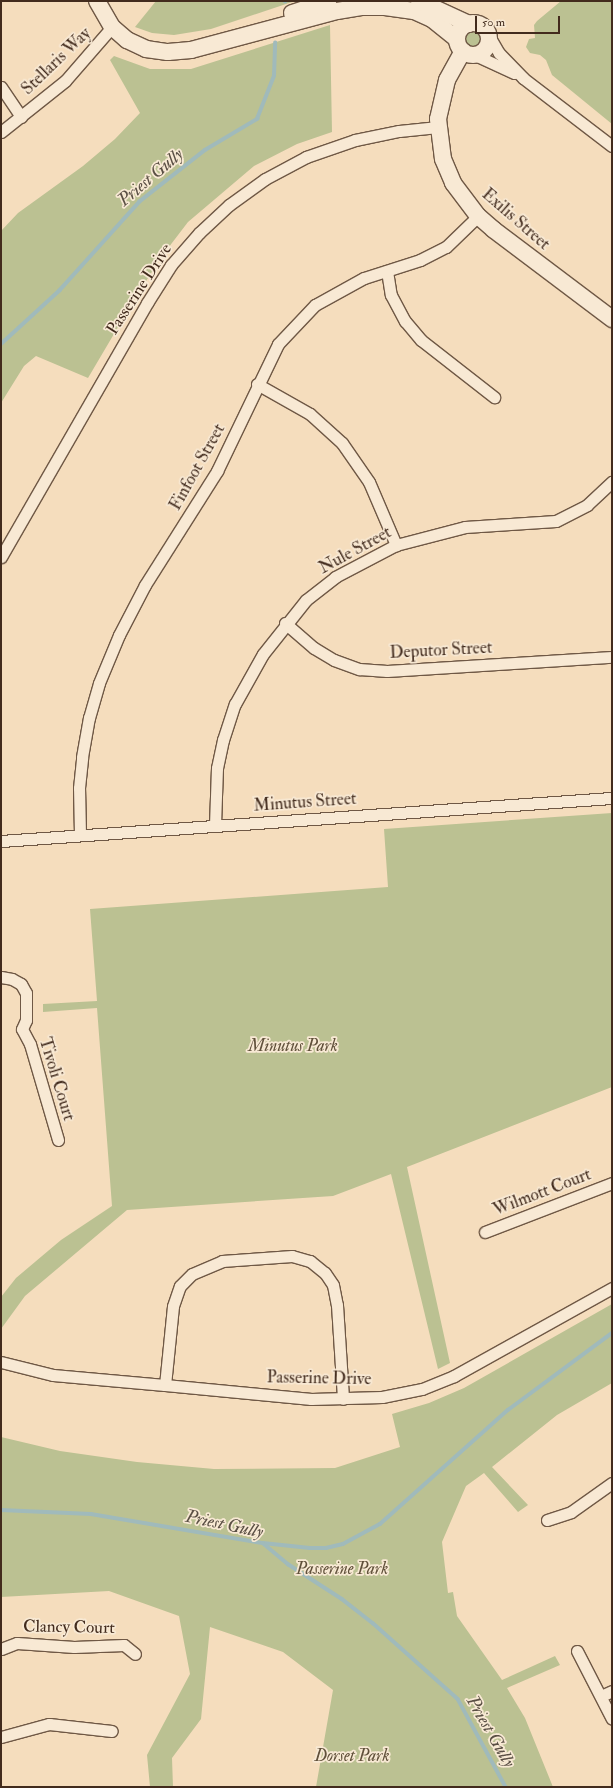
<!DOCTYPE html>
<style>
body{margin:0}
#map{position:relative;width:613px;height:1788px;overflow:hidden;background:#f5ddbd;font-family:"IM FELL Double Pica",serif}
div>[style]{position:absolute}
.green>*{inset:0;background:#bbc192}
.round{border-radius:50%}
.stream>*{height:3.5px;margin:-1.75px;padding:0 1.75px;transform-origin:1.75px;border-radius:1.75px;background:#a0babb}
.roads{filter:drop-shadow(1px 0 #6f5845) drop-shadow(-1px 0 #6f5845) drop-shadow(0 1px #6f5845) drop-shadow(0 -1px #6f5845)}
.street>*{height:11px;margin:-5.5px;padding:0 5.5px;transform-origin:5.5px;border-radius:5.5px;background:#f8e9d4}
.secondary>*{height:16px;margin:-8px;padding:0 8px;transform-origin:8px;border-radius:8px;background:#f8e9d4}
.secondary>.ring{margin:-8px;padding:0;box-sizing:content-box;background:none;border:16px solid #f8e9d4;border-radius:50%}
span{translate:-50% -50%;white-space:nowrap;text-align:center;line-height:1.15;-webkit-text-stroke:3.5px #f8e9d4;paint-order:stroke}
.street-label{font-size:17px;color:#422b1d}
.park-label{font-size:17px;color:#60503a;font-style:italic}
.water-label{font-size:18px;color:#5a4f44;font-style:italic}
.frame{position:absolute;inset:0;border:2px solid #422b1d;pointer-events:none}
.scale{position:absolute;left:475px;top:16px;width:85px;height:18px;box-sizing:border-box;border:2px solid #422b1d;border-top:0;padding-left:5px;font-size:12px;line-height:14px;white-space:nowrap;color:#422b1d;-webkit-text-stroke:3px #f8e9d4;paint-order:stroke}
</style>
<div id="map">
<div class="green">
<div style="clip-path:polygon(156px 1px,295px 1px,211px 29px,174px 35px,152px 33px,135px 27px)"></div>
<div style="clip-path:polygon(561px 1px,612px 1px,612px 124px,552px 75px,546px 60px,540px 55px,530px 53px,526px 47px,529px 39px,535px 38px,534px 25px,537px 21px)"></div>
<div style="clip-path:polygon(330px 25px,332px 132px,297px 144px,254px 166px,188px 222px,162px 256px,134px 300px,88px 378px,36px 356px,24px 366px,1px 403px,1px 231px,18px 213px,83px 166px,115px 139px,140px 113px,110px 60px,114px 56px,150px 69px,191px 69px)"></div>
<div class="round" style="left:465px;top:31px;width:16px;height:16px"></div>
<div style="clip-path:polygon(612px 813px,612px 1087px,407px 1167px,450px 1363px,438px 1369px,391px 1174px,333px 1196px,127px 1210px,25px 1296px,1px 1329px,1px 1297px,16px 1278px,61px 1240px,112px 1206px,97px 1008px,43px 1012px,43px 1004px,97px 1001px,90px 909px,388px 887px,384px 829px)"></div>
<div style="clip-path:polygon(612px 1304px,612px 1383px,557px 1415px,492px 1467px,528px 1505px,518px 1512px,484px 1473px,466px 1486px,442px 1542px,448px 1593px,453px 1592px,457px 1616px,502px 1680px,555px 1656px,560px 1665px,507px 1688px,525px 1718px,553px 1787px,316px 1787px,333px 1690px,283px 1652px,210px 1627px,201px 1719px,172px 1758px,173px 1787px,150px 1787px,147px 1755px,190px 1674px,179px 1616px,109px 1591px,1px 1597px,1px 1437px,60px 1451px,137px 1462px,214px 1469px,335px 1468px,400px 1447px,392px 1414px,429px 1403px,464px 1388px)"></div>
</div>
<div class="stream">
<div style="left:285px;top:2px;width:1px;rotate:-90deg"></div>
<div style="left:1px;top:344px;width:79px;rotate:-42.4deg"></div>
<div style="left:59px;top:291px;width:120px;rotate:-48deg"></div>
<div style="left:139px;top:202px;width:84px;rotate:-38.2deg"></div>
<div style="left:205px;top:150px;width:61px;rotate:-30.8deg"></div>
<div style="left:257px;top:119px;width:46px;rotate:-68.4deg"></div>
<div style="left:274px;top:76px;width:33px;rotate:-88deg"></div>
<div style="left:1px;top:1510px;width:90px;rotate:2.5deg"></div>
<div style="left:91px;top:1514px;width:174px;rotate:9.6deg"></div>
<div style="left:263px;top:1543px;width:47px;rotate:6.1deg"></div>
<div style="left:310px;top:1548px;width:16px"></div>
<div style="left:326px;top:1548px;width:17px;rotate:-13deg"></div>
<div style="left:343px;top:1544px;width:42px;rotate:-28.4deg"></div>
<div style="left:380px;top:1524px;width:171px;rotate:-41.7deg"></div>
<div style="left:508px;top:1410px;width:129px;rotate:-36.5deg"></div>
<div style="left:263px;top:1543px;width:33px;rotate:40deg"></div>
<div style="left:288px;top:1564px;width:64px;rotate:32.9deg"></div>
<div style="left:342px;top:1599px;width:39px;rotate:38deg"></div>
<div style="left:373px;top:1623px;width:114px;rotate:41.8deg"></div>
<div style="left:458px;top:1699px;width:100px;rotate:61.4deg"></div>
</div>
<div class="roads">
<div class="street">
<div style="left:489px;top:36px;width:20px;rotate:60deg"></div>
<div style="left:499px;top:53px;width:35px;rotate:46deg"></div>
<div style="left:523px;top:78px;width:112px;rotate:37.4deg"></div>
<div style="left:475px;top:55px;width:43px;rotate:24.8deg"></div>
<div style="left:1px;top:87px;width:36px;rotate:56deg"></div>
<div style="left:1px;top:132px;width:82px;rotate:-38.6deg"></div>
<div style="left:65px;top:81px;width:72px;rotate:-49deg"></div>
<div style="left:387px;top:271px;width:24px;rotate:81deg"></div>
<div style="left:391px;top:295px;width:30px;rotate:62deg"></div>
<div style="left:405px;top:321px;width:25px;rotate:50deg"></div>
<div style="left:421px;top:340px;width:93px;rotate:38deg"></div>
<div style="left:257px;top:384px;width:61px;rotate:29.5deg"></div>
<div style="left:310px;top:414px;width:43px;rotate:42.2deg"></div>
<div style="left:342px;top:443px;width:47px;rotate:55.3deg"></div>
<div style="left:369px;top:482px;width:69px;rotate:66.8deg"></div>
<div style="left:1px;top:557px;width:293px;rotate:-60.1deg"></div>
<div style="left:147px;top:303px;width:45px;rotate:-57.7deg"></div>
<div style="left:171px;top:265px;width:43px;rotate:-48.8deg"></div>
<div style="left:199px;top:233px;width:41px;rotate:-43deg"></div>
<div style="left:229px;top:205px;width:44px;rotate:-35.8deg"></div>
<div style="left:265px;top:179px;width:47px;rotate:-28.2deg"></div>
<div style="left:306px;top:157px;width:52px;rotate:-19.1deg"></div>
<div style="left:355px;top:140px;width:45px;rotate:-11.6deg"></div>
<div style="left:399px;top:131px;width:39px;rotate:-6deg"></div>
<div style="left:285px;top:623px;width:38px;rotate:41deg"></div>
<div style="left:314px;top:648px;width:23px;rotate:31deg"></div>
<div style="left:334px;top:660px;width:27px;rotate:20deg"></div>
<div style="left:359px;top:669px;width:28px;rotate:4deg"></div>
<div style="left:387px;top:671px;width:225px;rotate:-3.6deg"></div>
<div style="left:215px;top:825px;width:57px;rotate:-88deg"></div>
<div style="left:217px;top:768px;width:29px;rotate:-78deg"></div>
<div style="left:223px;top:740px;width:38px;rotate:-72deg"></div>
<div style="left:235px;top:704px;width:57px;rotate:-60.8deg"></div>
<div style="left:263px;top:654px;width:69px;rotate:-51.5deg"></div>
<div style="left:306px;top:600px;width:37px;rotate:-38deg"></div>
<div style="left:335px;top:577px;width:69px;rotate:-27.7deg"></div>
<div style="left:396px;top:545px;width:71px;rotate:-14.6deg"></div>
<div style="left:465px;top:527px;width:91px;rotate:-3.8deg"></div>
<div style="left:556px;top:521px;width:35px;rotate:-27deg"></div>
<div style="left:587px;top:505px;width:34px;rotate:-43deg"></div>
<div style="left:80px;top:834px;width:46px;rotate:-91.2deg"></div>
<div style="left:79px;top:788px;width:31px;rotate:-84deg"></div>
<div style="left:82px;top:757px;width:40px;rotate:-80deg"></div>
<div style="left:89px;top:718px;width:36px;rotate:-74deg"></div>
<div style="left:99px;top:683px;width:52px;rotate:-67.4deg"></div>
<div style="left:119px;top:635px;width:56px;rotate:-62.5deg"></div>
<div style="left:145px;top:585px;width:135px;rotate:-57.7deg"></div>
<div style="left:217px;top:471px;width:141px;rotate:-64.3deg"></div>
<div style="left:278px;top:344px;width:54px;rotate:-46.5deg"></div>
<div style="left:315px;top:305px;width:56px;rotate:-28.9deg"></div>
<div style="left:364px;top:278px;width:59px;rotate:-17.8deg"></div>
<div style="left:420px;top:260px;width:29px;rotate:-27deg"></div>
<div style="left:446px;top:247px;width:45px;rotate:-44.1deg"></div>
<div style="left:1px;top:841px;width:613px;rotate:-4.03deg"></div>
<div style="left:1px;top:977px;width:11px;rotate:10deg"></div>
<div style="left:12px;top:979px;width:10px;rotate:29deg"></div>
<div style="left:21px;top:984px;width:10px;rotate:61deg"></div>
<div style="left:26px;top:993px;width:27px;rotate:90deg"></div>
<div style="left:26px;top:1020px;width:10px;rotate:114deg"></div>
<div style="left:22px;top:1029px;width:17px;rotate:62deg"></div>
<div style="left:30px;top:1044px;width:100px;rotate:73.7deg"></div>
<div style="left:485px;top:1232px;width:136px;rotate:-21.1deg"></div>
<div style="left:1px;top:1362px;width:54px;rotate:14deg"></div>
<div style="left:53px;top:1375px;width:112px;rotate:5.1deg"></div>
<div style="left:165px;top:1385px;width:147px;rotate:5.5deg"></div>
<div style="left:311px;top:1399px;width:71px;rotate:-1.6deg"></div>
<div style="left:382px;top:1397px;width:41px;rotate:-11.3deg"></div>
<div style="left:422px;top:1389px;width:35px;rotate:-22deg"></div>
<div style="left:454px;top:1376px;width:181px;rotate:-29.1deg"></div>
<div style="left:165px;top:1385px;width:79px;rotate:-84.2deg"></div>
<div style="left:173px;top:1306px;width:21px;rotate:-71deg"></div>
<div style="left:180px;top:1286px;width:17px;rotate:-45deg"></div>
<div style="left:192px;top:1274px;width:33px;rotate:-23deg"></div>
<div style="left:222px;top:1261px;width:70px;rotate:-4.1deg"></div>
<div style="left:292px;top:1256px;width:19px;rotate:16deg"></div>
<div style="left:310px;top:1261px;width:19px;rotate:39deg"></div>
<div style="left:325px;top:1273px;width:14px;rotate:56deg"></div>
<div style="left:333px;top:1285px;width:20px;rotate:79deg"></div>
<div style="left:337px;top:1305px;width:94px;rotate:86.3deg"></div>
<div style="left:547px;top:1520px;width:25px;rotate:-18deg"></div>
<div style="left:571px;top:1512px;width:50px;rotate:-35.3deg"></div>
<div style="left:1px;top:1649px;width:17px;rotate:-21deg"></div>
<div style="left:17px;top:1643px;width:57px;rotate:4deg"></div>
<div style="left:74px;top:1647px;width:50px;rotate:-2.3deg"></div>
<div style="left:124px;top:1645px;width:14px;rotate:39deg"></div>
<div style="left:577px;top:1651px;width:76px;rotate:62.8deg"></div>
<div style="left:601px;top:1696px;width:12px;rotate:-24deg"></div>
<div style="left:1px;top:1737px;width:50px;rotate:-15.2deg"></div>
<div style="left:49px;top:1724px;width:63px;rotate:6.3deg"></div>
</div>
<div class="secondary">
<div style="left:97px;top:1px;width:30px;rotate:60deg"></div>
<div style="left:112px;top:27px;width:20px;rotate:41deg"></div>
<div style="left:127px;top:40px;width:21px;rotate:25deg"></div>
<div style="left:146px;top:49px;width:22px;rotate:8deg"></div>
<div style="left:168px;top:52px;width:23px;rotate:-5deg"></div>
<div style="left:191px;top:50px;width:151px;rotate:-15deg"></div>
<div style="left:337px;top:11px;width:26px;rotate:-9deg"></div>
<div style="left:363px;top:7px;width:22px"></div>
<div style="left:385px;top:7px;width:29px;rotate:8deg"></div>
<div style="left:414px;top:11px;width:20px;rotate:24deg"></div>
<div style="left:432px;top:19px;width:32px;rotate:39deg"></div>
<div style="left:419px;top:1px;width:55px;rotate:24.7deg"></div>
<div style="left:292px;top:13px;width:38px;rotate:-18deg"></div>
<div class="ring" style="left:457px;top:23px;width:16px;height:16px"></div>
<div style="left:463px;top:51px;width:33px;rotate:119deg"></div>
<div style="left:447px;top:80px;width:40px;rotate:103deg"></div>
<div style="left:438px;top:119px;width:40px;rotate:82.9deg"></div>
<div style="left:443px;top:159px;width:26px;rotate:67deg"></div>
<div style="left:453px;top:183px;width:41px;rotate:52.9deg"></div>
<div style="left:478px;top:216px;width:21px;rotate:41deg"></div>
<div style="left:494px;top:230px;width:148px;rotate:37deg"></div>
</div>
</div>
<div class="street-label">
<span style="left:56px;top:61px;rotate:-44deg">Stellaris Way</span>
<span style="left:516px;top:219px;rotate:41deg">Exilis Street</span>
<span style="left:139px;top:289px;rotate:-57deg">Passerine Drive</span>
<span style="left:197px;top:467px;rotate:-61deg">Finfoot Street</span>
<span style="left:355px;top:550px;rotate:-29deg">Nule Street</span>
<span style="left:441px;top:650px;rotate:-3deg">Deputor Street</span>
<span style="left:305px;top:802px;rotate:-4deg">Minutus Street</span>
<span style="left:57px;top:1079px;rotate:73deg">Tivoli Court</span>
<span style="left:542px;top:1192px;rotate:-21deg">Wilmott Court</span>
<span style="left:319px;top:1378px;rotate:1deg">Passerine Drive</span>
<span style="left:69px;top:1627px;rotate:1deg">Clancy Court</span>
</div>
<div class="park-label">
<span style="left:293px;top:1046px">Minutus Park</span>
<span style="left:342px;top:1569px">Passerine Park</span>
<span style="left:352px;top:1756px">Dorset Park</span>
</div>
<div class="water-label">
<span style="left:151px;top:178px;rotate:-40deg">Priest Gully</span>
<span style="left:224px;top:1525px;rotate:12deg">Priest Gully</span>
<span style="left:490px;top:1732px;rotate:60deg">Priest Gully</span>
</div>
<div class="frame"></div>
<div class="scale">50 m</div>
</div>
